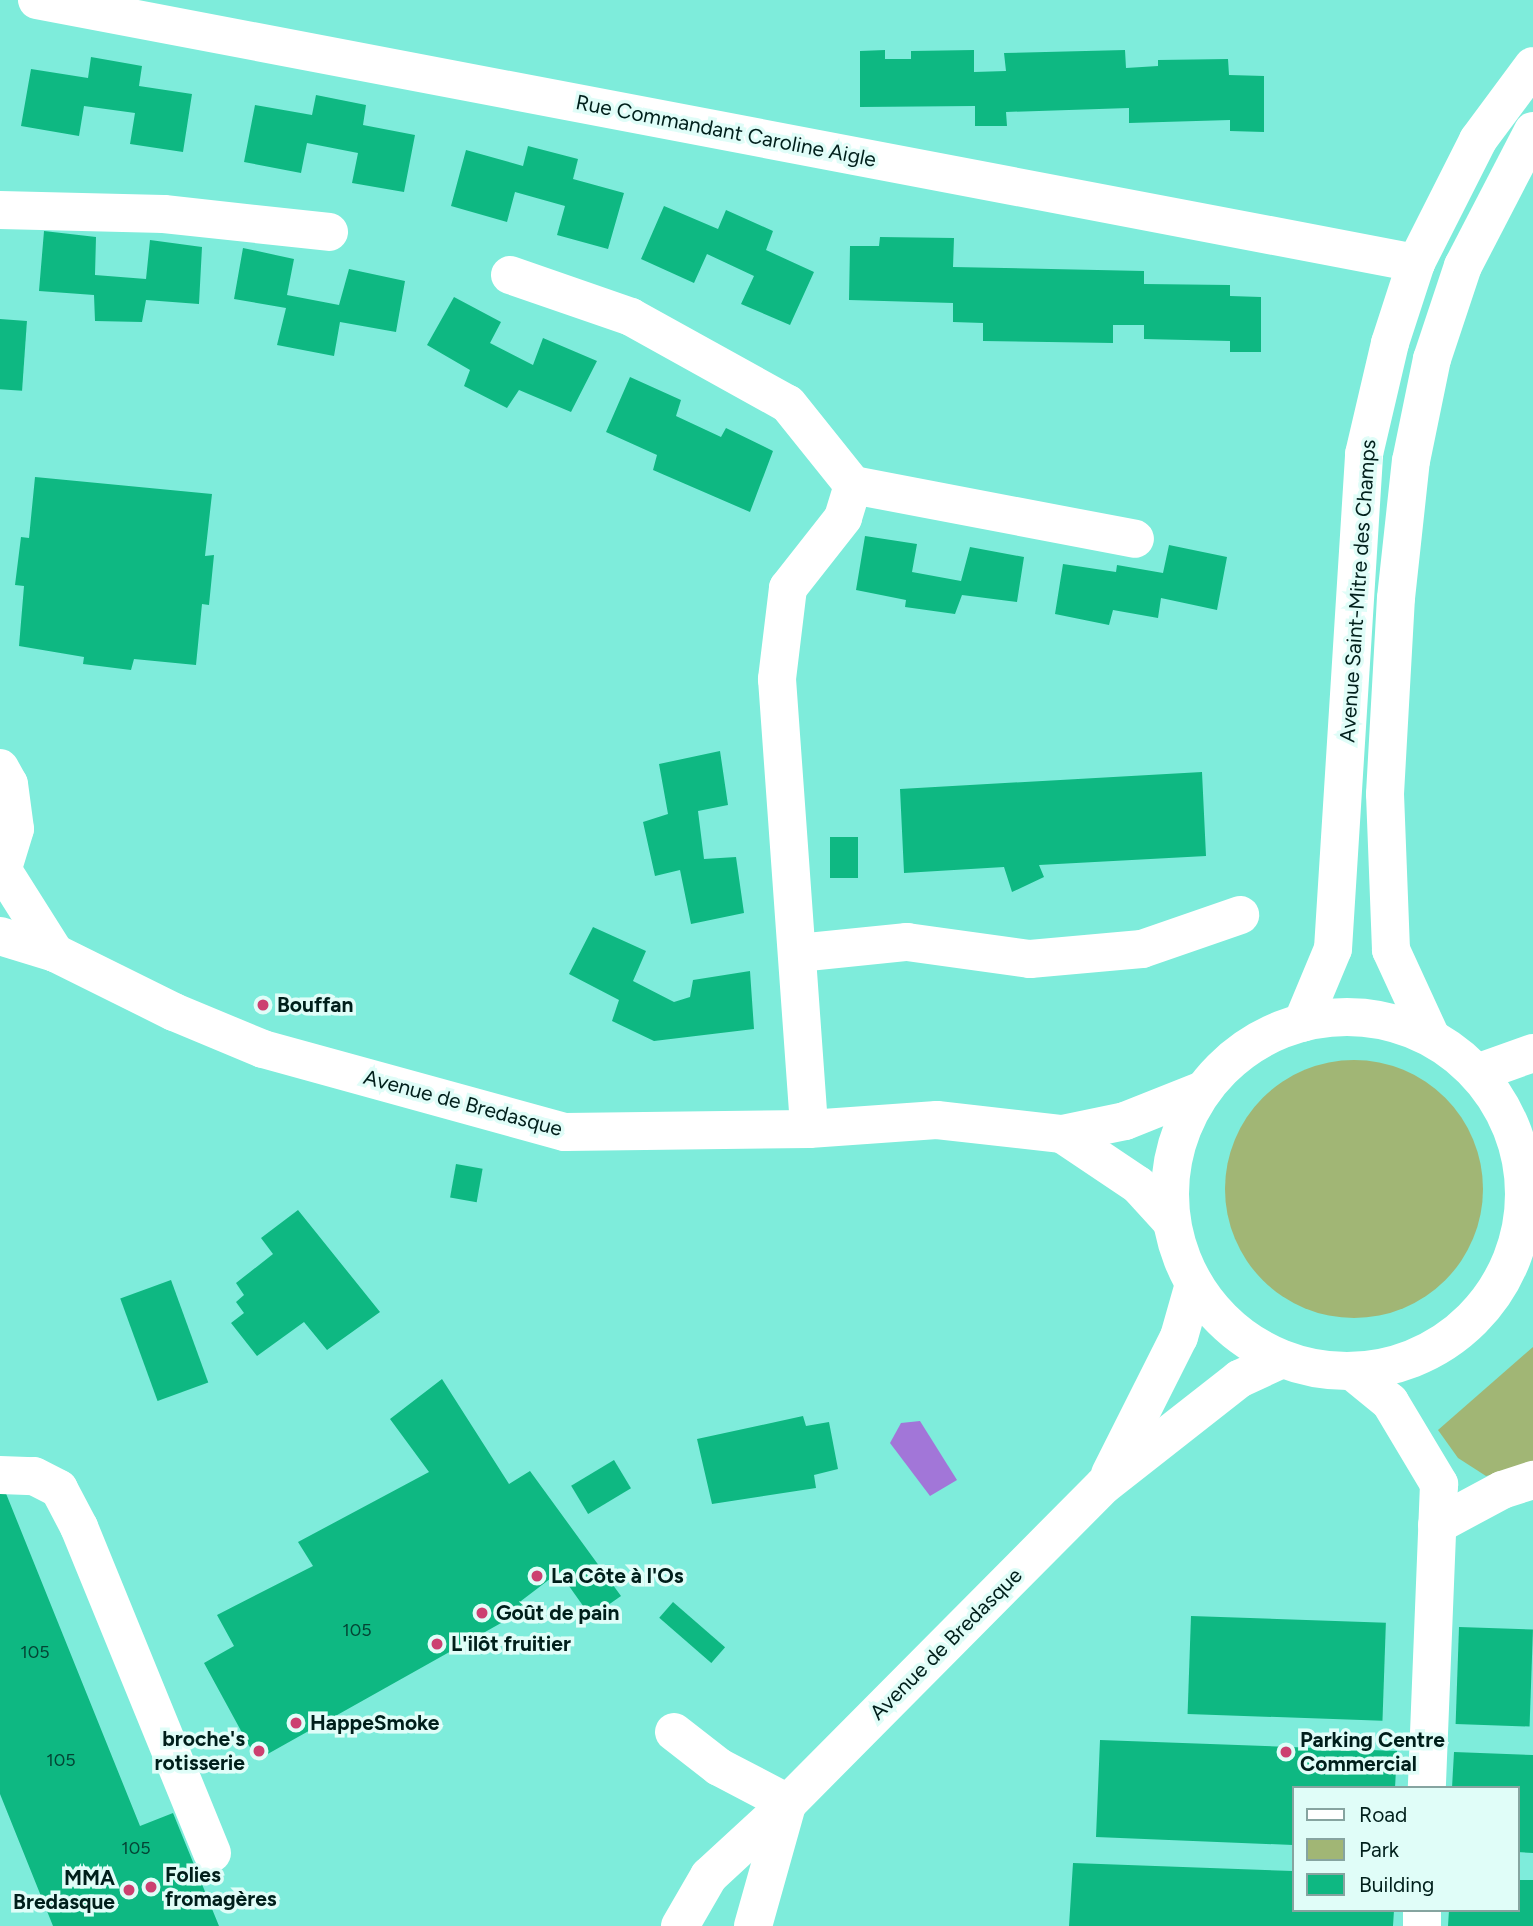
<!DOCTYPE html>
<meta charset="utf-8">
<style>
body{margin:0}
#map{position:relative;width:1533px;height:1926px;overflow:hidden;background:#7eecdb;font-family:Figtree,sans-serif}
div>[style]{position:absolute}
.green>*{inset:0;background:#a1b675}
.round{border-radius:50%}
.water>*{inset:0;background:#a276d8}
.building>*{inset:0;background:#0eb882;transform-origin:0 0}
.minor>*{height:38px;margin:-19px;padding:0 19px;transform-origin:19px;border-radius:19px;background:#fff}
.minor>.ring{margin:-19px;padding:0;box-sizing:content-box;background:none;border:38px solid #fff;border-radius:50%}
.dots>*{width:19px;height:19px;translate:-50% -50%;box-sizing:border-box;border:4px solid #e0fdf8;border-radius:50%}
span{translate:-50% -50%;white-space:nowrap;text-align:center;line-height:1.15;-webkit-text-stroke:7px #e0fdf8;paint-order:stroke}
.number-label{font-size:18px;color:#044535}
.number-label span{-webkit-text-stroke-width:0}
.street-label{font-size:21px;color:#001f1b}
.poi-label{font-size:21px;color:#001f1b;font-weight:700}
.left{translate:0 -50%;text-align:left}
.right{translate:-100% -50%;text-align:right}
.legend{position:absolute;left:1292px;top:1786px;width:228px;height:126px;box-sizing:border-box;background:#e0fdf8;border:2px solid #86a4a0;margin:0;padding:9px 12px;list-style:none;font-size:21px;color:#001f1b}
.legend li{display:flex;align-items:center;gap:14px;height:35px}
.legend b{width:35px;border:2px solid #86a4a0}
</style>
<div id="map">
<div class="green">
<div class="round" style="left:1225px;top:1060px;width:258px;height:258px"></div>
<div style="clip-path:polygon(1533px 1347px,1533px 1465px,1486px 1476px,1458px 1458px,1438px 1430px)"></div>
</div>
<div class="water">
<div style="clip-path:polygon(920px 1421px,957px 1480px,930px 1496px,890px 1443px,901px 1423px)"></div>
</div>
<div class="building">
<div style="clip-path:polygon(885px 50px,885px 59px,911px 59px,911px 51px,974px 50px,974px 72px,1006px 71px,1004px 53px,1125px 50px,1126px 68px,1158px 66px,1158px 60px,1228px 59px,1229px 75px,1264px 76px,1264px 132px,1230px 131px,1230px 120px,1129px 123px,1129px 108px,1006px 112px,1007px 126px,975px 126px,975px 106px,860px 107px,860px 51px)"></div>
<div style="clip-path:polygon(91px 57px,142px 66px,139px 86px,192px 94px,183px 152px,130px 144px,135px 113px,84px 106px,79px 136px,21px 126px,31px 69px,88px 78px)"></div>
<div style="clip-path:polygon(316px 95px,366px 105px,363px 125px,415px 135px,404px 192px,352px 183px,358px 153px,307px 143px,301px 173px,244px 162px,255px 105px,312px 115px)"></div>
<div style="clip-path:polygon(528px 146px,578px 159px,573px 179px,624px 193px,608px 249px,557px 235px,565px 206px,515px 192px,507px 222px,451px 206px,466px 150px,523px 166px)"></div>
<div style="clip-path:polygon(664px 206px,718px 229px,726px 210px,773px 231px,766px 250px,814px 272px,790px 325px,741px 304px,754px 276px,707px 254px,694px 283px,641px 259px)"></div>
<div style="clip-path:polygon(44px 231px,96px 237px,95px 275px,146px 279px,150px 240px,202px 247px,199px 304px,146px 300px,142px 322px,95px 321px,94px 295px,39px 291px)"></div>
<div style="clip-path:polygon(880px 237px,954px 238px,953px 267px,1144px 271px,1144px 284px,1230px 285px,1230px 296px,1261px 297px,1261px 352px,1230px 352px,1230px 341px,1144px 339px,1144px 325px,1113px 325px,1113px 343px,983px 341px,983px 323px,953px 322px,953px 303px,849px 300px,850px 246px,879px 246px)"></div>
<div style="clip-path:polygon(243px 248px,294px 259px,287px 295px,339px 305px,349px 269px,405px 281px,396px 332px,340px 322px,334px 356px,277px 345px,286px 308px,234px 299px)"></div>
<div style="clip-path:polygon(454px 297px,501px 322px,490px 343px,533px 365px,543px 338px,597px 361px,571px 412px,519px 390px,507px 408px,464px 386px,470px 370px,427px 345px)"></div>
<div style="left:0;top:319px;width:27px;height:70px;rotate:4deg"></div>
<div style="clip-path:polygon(630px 377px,681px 400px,676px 416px,721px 437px,726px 428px,773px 451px,750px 512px,653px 470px,657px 455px,606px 432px)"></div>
<div style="clip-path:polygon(35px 477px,212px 494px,205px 556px,214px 555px,209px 605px,202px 604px,196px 665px,134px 659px,131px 670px,83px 664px,84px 657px,19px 646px,24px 586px,15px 585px,21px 537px,29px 538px)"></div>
<div style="clip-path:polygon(865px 536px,917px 544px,912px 572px,961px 581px,970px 547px,1024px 557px,1017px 602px,962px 595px,955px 614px,905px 607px,906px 600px,856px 590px)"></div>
<div style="clip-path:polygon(1169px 545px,1227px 557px,1217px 610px,1161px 598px,1158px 618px,1113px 610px,1109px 625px,1055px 614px,1063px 564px,1116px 572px,1117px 565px,1163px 573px)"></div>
<div style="clip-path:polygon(720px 751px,728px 805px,698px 811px,704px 859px,736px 857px,744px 913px,691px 924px,680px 870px,655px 876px,643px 822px,668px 814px,659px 764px)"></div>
<div style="clip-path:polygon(1202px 772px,1206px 856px,1039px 865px,1044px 877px,1012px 892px,1004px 867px,904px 873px,900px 789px)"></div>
<div style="left:830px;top:837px;width:28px;height:41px"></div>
<div style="clip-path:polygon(593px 927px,646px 951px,633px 981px,674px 1002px,690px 997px,693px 980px,750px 971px,754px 1029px,654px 1041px,612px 1021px,619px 1000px,569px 974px)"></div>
<div style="left:456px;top:1164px;width:27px;height:34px;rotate:10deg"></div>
<div style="clip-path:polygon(298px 1210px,380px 1312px,327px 1350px,304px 1322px,257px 1356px,231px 1323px,244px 1313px,236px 1302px,244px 1295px,236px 1283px,273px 1254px,261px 1238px)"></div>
<div style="left:171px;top:1280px;width:109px;height:54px;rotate:70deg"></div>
<div style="clip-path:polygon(442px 1379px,509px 1484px,530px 1471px,621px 1596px,591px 1617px,559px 1572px,521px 1601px,526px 1609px,257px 1760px,204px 1663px,234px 1646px,217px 1615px,313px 1566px,298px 1542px,429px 1472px,390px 1419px)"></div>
<div style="clip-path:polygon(803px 1416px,806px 1426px,829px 1422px,838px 1469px,814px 1475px,816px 1488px,712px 1504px,697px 1439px)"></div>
<div style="left:614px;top:1460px;width:33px;height:50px;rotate:59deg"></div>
<div style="clip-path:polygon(5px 1491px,140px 1826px,173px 1813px,219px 1926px,53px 1926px,0 1794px,0 1493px)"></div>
<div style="left:673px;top:1602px;width:69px;height:21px;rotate:41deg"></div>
<div style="left:1191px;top:1616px;width:195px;height:98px;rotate:2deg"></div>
<div style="left:1459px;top:1627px;width:74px;height:97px;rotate:2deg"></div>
<div style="clip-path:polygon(1100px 1740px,1397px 1751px,1395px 1788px,1293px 1788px,1293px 1845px,1096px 1837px)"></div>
<div style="clip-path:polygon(1454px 1752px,1533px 1755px,1533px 1853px,1517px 1852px,1517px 1788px,1452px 1788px)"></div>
<div style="clip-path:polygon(1073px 1863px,1293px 1871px,1293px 1910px,1394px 1910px,1393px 1926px,1069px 1926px)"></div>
<div style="clip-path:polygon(1517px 1880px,1533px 1880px,1533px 1926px,1448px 1926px,1449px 1910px,1517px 1910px)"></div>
</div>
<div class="minor">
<div style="left:37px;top:0;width:1404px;rotate:10.8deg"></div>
<div style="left:0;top:210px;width:164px;rotate:1.4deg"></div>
<div style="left:164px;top:214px;width:166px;rotate:6.2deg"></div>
<div style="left:510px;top:275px;width:128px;rotate:19.1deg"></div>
<div style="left:631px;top:317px;width:179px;rotate:29deg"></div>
<div style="left:788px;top:404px;width:104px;rotate:51.3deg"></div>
<div style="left:853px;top:485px;width:34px;rotate:107deg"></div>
<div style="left:843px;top:518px;width:89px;rotate:128.2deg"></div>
<div style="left:788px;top:588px;width:92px;rotate:96.9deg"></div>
<div style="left:777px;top:679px;width:451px;rotate:85.9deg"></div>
<div style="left:853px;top:485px;width:287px;rotate:10.8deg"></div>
<div style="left:0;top:768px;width:18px;rotate:61deg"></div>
<div style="left:9px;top:784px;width:45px;rotate:82.4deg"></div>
<div style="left:15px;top:829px;width:51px;rotate:107deg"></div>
<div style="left:4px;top:872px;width:96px;rotate:57.8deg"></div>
<div style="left:0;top:936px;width:58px;rotate:17.2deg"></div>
<div style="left:55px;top:953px;width:133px;rotate:26.4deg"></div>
<div style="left:174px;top:1012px;width:96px;rotate:22.6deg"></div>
<div style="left:263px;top:1049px;width:313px;rotate:15.4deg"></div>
<div style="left:565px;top:1132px;width:244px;rotate:-0.7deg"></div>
<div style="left:809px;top:1129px;width:128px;rotate:-4deg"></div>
<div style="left:937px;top:1120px;width:126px;rotate:6.4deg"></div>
<div style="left:1062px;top:1134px;width:64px;rotate:-11.7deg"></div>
<div style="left:1125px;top:1121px;width:84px;rotate:-21.7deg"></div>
<div style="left:798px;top:953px;width:110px;rotate:-5.8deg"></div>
<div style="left:907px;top:942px;width:124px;rotate:7.9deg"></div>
<div style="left:1030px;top:959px;width:112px;rotate:-5.1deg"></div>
<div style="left:1142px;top:949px;width:104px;rotate:-19.1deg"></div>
<div class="ring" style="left:1170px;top:1017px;width:316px;height:316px"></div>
<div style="left:1302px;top:1023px;width:80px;rotate:-67.3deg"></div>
<div style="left:1333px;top:949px;width:496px;rotate:-86.4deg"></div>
<div style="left:1364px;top:454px;width:114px;rotate:-76.8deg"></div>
<div style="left:1390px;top:343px;width:84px;rotate:-72deg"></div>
<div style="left:1416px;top:263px;width:138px;rotate:-63.2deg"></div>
<div style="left:1478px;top:140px;width:92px;rotate:-53.4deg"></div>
<div style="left:1431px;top:1037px;width:96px;rotate:-114.7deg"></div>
<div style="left:1391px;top:950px;width:156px;rotate:-92.2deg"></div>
<div style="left:1385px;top:794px;width:196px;rotate:-86.8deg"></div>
<div style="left:1396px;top:598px;width:138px;rotate:-83.8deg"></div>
<div style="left:1411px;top:461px;width:104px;rotate:-78.4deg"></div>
<div style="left:1432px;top:359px;width:98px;rotate:-71.6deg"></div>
<div style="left:1463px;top:266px;width:152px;rotate:-62.6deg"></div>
<div style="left:1477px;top:1073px;width:59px;rotate:-19.7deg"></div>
<div style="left:1062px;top:1134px;width:92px;rotate:33.9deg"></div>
<div style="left:1138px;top:1185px;width:49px;rotate:47.5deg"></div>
<div style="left:1352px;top:1371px;width:49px;rotate:39.2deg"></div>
<div style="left:1390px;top:1402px;width:96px;rotate:59.1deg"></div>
<div style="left:1439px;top:1484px;width:304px;rotate:92.3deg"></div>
<div style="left:1110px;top:1474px;width:153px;rotate:-63.3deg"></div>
<div style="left:1179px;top:1337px;width:55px;rotate:-74.2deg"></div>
<div style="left:0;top:1475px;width:34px;rotate:2deg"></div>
<div style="left:34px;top:1476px;width:28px;rotate:27deg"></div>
<div style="left:59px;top:1489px;width:43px;rotate:62.2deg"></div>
<div style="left:79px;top:1527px;width:352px;rotate:67.8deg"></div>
<div style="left:1437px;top:1525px;width:74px;rotate:-28.3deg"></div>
<div style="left:1502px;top:1490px;width:33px;rotate:-18deg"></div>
<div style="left:674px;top:1732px;width:57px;rotate:37.9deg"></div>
<div style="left:719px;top:1767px;width:78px;rotate:27.6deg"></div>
<div style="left:680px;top:1926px;width:58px;rotate:-59.9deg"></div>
<div style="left:709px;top:1876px;width:108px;rotate:-42.7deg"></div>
<div style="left:788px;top:1803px;width:448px;rotate:-45.2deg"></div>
<div style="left:1104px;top:1485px;width:172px;rotate:-38.1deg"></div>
<div style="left:1239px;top:1379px;width:47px;rotate:-24.9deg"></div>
<div style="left:753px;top:1926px;width:126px;rotate:-74.3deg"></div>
<div style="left:1422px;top:1926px;width:16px;rotate:-90deg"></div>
</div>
<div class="dots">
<div style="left:263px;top:1005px;background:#cc4071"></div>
<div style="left:537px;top:1576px;background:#cc4071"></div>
<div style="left:482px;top:1613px;background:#cc4071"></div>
<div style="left:437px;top:1644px;background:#cc4071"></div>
<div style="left:296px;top:1723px;background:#cc4071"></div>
<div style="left:259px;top:1751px;background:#cc4071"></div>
<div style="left:1286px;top:1752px;background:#cc4071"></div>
<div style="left:151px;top:1887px;background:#cc4071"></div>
<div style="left:129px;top:1890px;background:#cc4071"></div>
</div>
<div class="number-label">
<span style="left:357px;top:1630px">105</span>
<span style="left:35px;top:1652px">105</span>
<span style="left:61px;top:1760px">105</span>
<span style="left:136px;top:1848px">105</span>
</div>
<div class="street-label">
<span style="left:726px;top:131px;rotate:11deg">Rue Commandant Caroline Aigle</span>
<span style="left:1358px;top:591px;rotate:-86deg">Avenue Saint-Mitre des Champs</span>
<span style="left:463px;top:1103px;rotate:15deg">Avenue de Bredasque</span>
<span style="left:946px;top:1644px;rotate:-45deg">Avenue de Bredasque</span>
</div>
<div class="poi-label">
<span class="left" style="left:277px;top:1005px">Bouffan</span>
<span class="left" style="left:551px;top:1576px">La Côte à l'Os</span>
<span class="left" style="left:496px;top:1613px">Goût de pain</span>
<span class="left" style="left:451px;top:1644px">L'ilôt fruitier</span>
<span class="left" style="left:310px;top:1723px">HappeSmoke</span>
<span class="right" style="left:245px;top:1751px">broche's<br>rotisserie</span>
<span class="left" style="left:1300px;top:1752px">Parking Centre<br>Commercial</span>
<span class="left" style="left:165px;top:1887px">Folies<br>fromagères</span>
<span class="right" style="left:115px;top:1890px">MMA<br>Bredasque</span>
</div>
<ul class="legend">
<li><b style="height:9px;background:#fff"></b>Road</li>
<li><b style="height:19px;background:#a1b675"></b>Park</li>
<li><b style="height:19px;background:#0eb882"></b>Building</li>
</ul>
</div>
